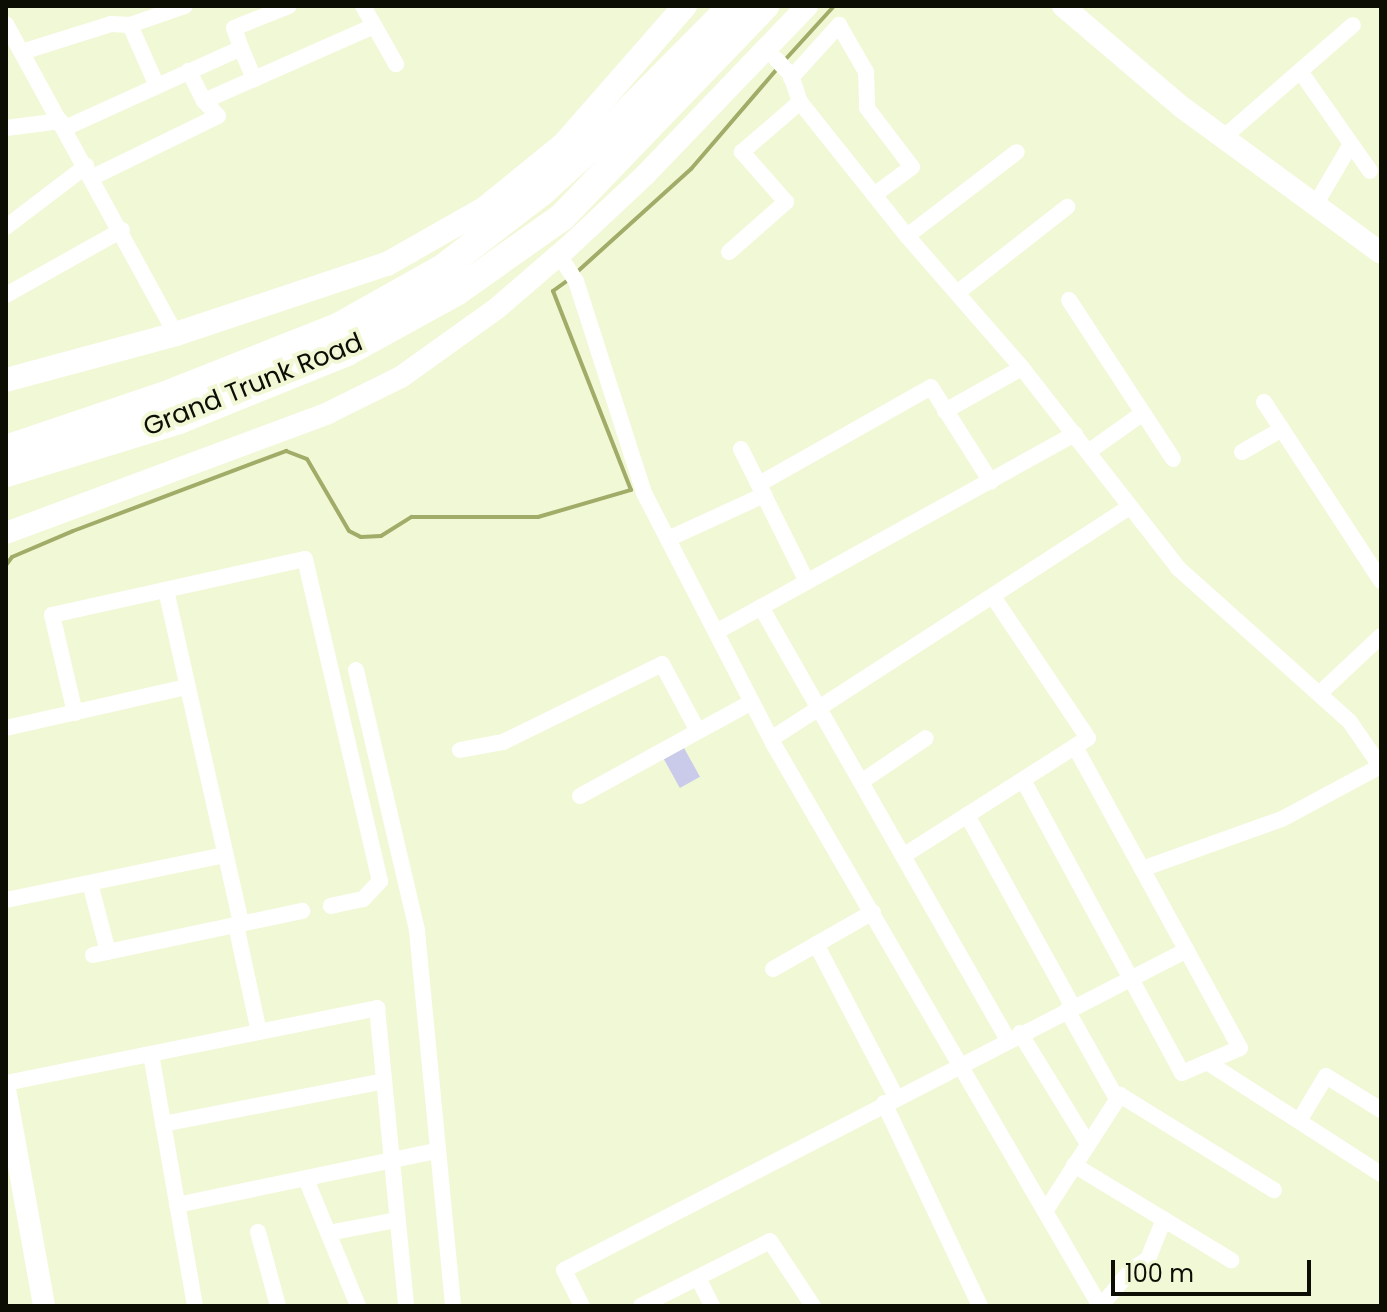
<!DOCTYPE html>
<style>
body{margin:0}
#map{position:relative;width:1387px;height:1312px;overflow:hidden;background:#f1f8d6;font-family:Poppins,sans-serif}
div>[style]{position:absolute}
.stream>*{height:4px;margin:-2px;padding:0 2px;transform-origin:2px;border-radius:2px;background:#a1ac68}
.building>*{inset:0;background:#cacbeb;transform-origin:0 0}
.street>*{height:16px;margin:-8px;padding:0 8px;transform-origin:8px;border-radius:8px;background:#fff}
.secondary>*{height:22px;margin:-11px;padding:0 11px;transform-origin:11px;border-radius:11px;background:#fff}
.primary>*{height:24px;margin:-12px;padding:0 12px;transform-origin:12px;border-radius:12px;background:#fff}
.highway>*{height:28px;margin:-14px;padding:0 14px;transform-origin:14px;border-radius:14px;background:#fff}
span{translate:-50% -50%;white-space:nowrap;text-align:center;line-height:1.15;-webkit-text-stroke:8px #f1f8d6;paint-order:stroke}
.street-label{font-size:26px;color:#0c0e04}
.frame{position:absolute;inset:0;border:8px solid #0c0e04;pointer-events:none}
.scale{position:absolute;left:1111px;top:1260px;width:200px;height:36px;box-sizing:border-box;border:4px solid #0c0e04;border-top:0;padding-left:10px;font-size:24px;line-height:28px;white-space:nowrap;color:#0c0e04;-webkit-text-stroke:6px #f1f8d6;paint-order:stroke}
</style>
<div id="map">
<div class="stream">
<div style="left:784px;top:61px;width:74px;rotate:-47.7deg"></div>
<div style="left:577px;top:272px;width:154px;rotate:-42.1deg"></div>
<div style="left:691px;top:169px;width:133px;rotate:-49.3deg"></div>
<div style="left:6px;top:565px;width:10px;rotate:-53deg"></div>
<div style="left:12px;top:557px;width:66px;rotate:-23.1deg"></div>
<div style="left:73px;top:531px;width:228px;rotate:-20.6deg"></div>
<div style="left:286px;top:451px;width:22px;rotate:21deg"></div>
<div style="left:307px;top:459px;width:83px;rotate:59.7deg"></div>
<div style="left:349px;top:531px;width:13px;rotate:27deg"></div>
<div style="left:361px;top:537px;width:20px;rotate:-3deg"></div>
<div style="left:381px;top:536px;width:36px;rotate:-32deg"></div>
<div style="left:412px;top:517px;width:126px"></div>
<div style="left:538px;top:517px;width:97px;rotate:-16.2deg"></div>
<div style="left:631px;top:490px;width:214px;rotate:-111.4deg"></div>
<div style="left:553px;top:291px;width:22px;rotate:-36deg"></div>
</div>
<div class="building">
<div style="left:684px;top:748px;width:33px;height:23px;rotate:61deg"></div>
</div>
<div class="street">
<div style="left:363px;top:6px;width:67px;rotate:60.4deg"></div>
<div style="left:6px;top:24px;width:354px;rotate:61.3deg"></div>
<div style="left:241px;top:48px;width:34px;rotate:67deg"></div>
<div style="left:22px;top:52px;width:93px;rotate:-17.5deg"></div>
<div style="left:111px;top:24px;width:19px;rotate:3deg"></div>
<div style="left:776px;top:59px;width:22px;rotate:47deg"></div>
<div style="left:791px;top:75px;width:28px;rotate:72deg"></div>
<div style="left:800px;top:102px;width:171px;rotate:51.4deg"></div>
<div style="left:907px;top:236px;width:175px;rotate:48.9deg"></div>
<div style="left:1022px;top:368px;width:254px;rotate:52deg"></div>
<div style="left:1178px;top:568px;width:231px;rotate:41.8deg"></div>
<div style="left:1350px;top:722px;width:55px;rotate:55.4deg"></div>
<div style="left:1300px;top:71px;width:122px;rotate:55deg"></div>
<div style="left:791px;top:78px;width:72px;rotate:-47.8deg"></div>
<div style="left:839px;top:25px;width:54px;rotate:60.1deg"></div>
<div style="left:866px;top:72px;width:36px;rotate:88deg"></div>
<div style="left:867px;top:108px;width:74px;rotate:52.7deg"></div>
<div style="left:912px;top:167px;width:47px;rotate:143.6deg"></div>
<div style="left:157px;top:86px;width:67px;rotate:-113.9deg"></div>
<div style="left:130px;top:25px;width:58px;rotate:-19.1deg"></div>
<div style="left:204px;top:101px;width:186px;rotate:-23.8deg"></div>
<div style="left:6px;top:128px;width:55px;rotate:-7.3deg"></div>
<div style="left:65px;top:128px;width:193px;rotate:-24.4deg"></div>
<div style="left:241px;top:48px;width:21px;rotate:-109deg"></div>
<div style="left:234px;top:28px;width:59px;rotate:-21.8deg"></div>
<div style="left:1223px;top:138px;width:172px;rotate:-41deg"></div>
<div style="left:93px;top:177px;width:139px;rotate:-26deg"></div>
<div style="left:218px;top:116px;width:21px;rotate:-133deg"></div>
<div style="left:204px;top:101px;width:34px;rotate:-117deg"></div>
<div style="left:1314px;top:207px;width:73px;rotate:-59.6deg"></div>
<div style="left:6px;top:227px;width:101px;rotate:-37.3deg"></div>
<div style="left:907px;top:236px;width:138px;rotate:-37.4deg"></div>
<div style="left:729px;top:252px;width:76px;rotate:-41.3deg"></div>
<div style="left:786px;top:202px;width:67px;rotate:-131.3deg"></div>
<div style="left:742px;top:152px;width:77px;rotate:-40.8deg"></div>
<div style="left:559px;top:255px;width:31px;rotate:57deg"></div>
<div style="left:576px;top:281px;width:223px;rotate:72.2deg"></div>
<div style="left:644px;top:493px;width:284px;rotate:62.7deg"></div>
<div style="left:774px;top:745px;width:649px;rotate:59.84deg"></div>
<div style="left:957px;top:293px;width:140px;rotate:-38deg"></div>
<div style="left:6px;top:295px;width:133px;rotate:-29.3deg"></div>
<div style="left:1069px;top:300px;width:190px;rotate:56.8deg"></div>
<div style="left:1264px;top:402px;width:214px;rotate:56.8deg"></div>
<div style="left:945px;top:411px;width:88px;rotate:-29.2deg"></div>
<div style="left:741px;top:449px;width:148px;rotate:63.6deg"></div>
<div style="left:1088px;top:452px;width:67px;rotate:-35.3deg"></div>
<div style="left:1242px;top:452px;width:46px;rotate:-29.9deg"></div>
<div style="left:759px;top:484px;width:197px;rotate:-29.4deg"></div>
<div style="left:931px;top:387px;width:112px;rotate:57.7deg"></div>
<div style="left:668px;top:539px;width:106px;rotate:-24.6deg"></div>
<div style="left:166px;top:590px;width:342px;rotate:77.3deg"></div>
<div style="left:761px;top:607px;width:498px;rotate:60.3deg"></div>
<div style="left:716px;top:632px;width:410px;rotate:-28.9deg"></div>
<div style="left:356px;top:670px;width:268px;rotate:76.8deg"></div>
<div style="left:417px;top:931px;width:377px;rotate:84.5deg"></div>
<div style="left:1319px;top:694px;width:85px;rotate:-43.1deg"></div>
<div style="left:75px;top:713px;width:101px;rotate:-103.2deg"></div>
<div style="left:52px;top:615px;width:259px;rotate:-12.5deg"></div>
<div style="left:305px;top:559px;width:331px;rotate:76.9deg"></div>
<div style="left:380px;top:881px;width:25px;rotate:133deg"></div>
<div style="left:363px;top:899px;width:33px;rotate:168deg"></div>
<div style="left:6px;top:728px;width:186px;rotate:-12.8deg"></div>
<div style="left:771px;top:739px;width:425px;rotate:-32.9deg"></div>
<div style="left:460px;top:750px;width:44px;rotate:-10.5deg"></div>
<div style="left:503px;top:742px;width:177px;rotate:-26.1deg"></div>
<div style="left:662px;top:664px;width:76px;rotate:61.8deg"></div>
<div style="left:1023px;top:780px;width:333px;rotate:61.5deg"></div>
<div style="left:1182px;top:1073px;width:63px;rotate:-23.3deg"></div>
<div style="left:1240px;top:1048px;width:344px;rotate:-118.7deg"></div>
<div style="left:861px;top:782px;width:78px;rotate:-34.1deg"></div>
<div style="left:580px;top:796px;width:196px;rotate:-28.7deg"></div>
<div style="left:967px;top:815px;width:219px;rotate:61.1deg"></div>
<div style="left:903px;top:856px;width:219px;rotate:-32.5deg"></div>
<div style="left:1088px;top:738px;width:169px;rotate:-123.9deg"></div>
<div style="left:1142px;top:869px;width:149px;rotate:-19.7deg"></div>
<div style="left:1282px;top:819px;width:112px;rotate:-28.2deg"></div>
<div style="left:90px;top:883px;width:71px;rotate:75.4deg"></div>
<div style="left:6px;top:900px;width:224px;rotate:-11.6deg"></div>
<div style="left:236px;top:925px;width:109px;rotate:77.9deg"></div>
<div style="left:816px;top:944px;width:173px;rotate:62.4deg"></div>
<div style="left:93px;top:955px;width:214px;rotate:-11.9deg"></div>
<div style="left:773px;top:969px;width:115px;rotate:-29.7deg"></div>
<div style="left:1067px;top:1010px;width:102px;rotate:60.7deg"></div>
<div style="left:1020px;top:1033px;width:130px;rotate:58.5deg"></div>
<div style="left:151px;top:1054px;width:256px;rotate:80.1deg"></div>
<div style="left:1207px;top:1062px;width:207px;rotate:32.8deg"></div>
<div style="left:6px;top:1083px;width:379px;rotate:-11.4deg"></div>
<div style="left:377px;top:1008px;width:299px;rotate:84.4deg"></div>
<div style="left:884px;top:1103px;width:225px;rotate:64.7deg"></div>
<div style="left:1299px;top:1121px;width:52px;rotate:-59deg"></div>
<div style="left:1326px;top:1076px;width:65px;rotate:31.7deg"></div>
<div style="left:163px;top:1124px;width:225px;rotate:-11deg"></div>
<div style="left:1074px;top:1165px;width:184px;rotate:31.2deg"></div>
<div style="left:306px;top:1179px;width:137px;rotate:67.7deg"></div>
<div style="left:177px;top:1205px;width:265px;rotate:-11.8deg"></div>
<div style="left:1046px;top:1210px;width:137px;rotate:-57.2deg"></div>
<div style="left:1120px;top:1095px;width:181px;rotate:31.7deg"></div>
<div style="left:258px;top:1232px;width:77px;rotate:74.9deg"></div>
<div style="left:328px;top:1233px;width:70px;rotate:-10.7deg"></div>
<div style="left:698px;top:1278px;width:31px;rotate:63deg"></div>
<div style="left:582px;top:1306px;width:40px;rotate:-116.6deg"></div>
<div style="left:564px;top:1270px;width:700px;rotate:-27.19deg"></div>
<div style="left:641px;top:1306px;width:144px;rotate:-26.7deg"></div>
<div style="left:770px;top:1241px;width:78px;rotate:56.5deg"></div>
<div style="left:1101px;top:1306px;width:47px;rotate:-50.2deg"></div>
<div style="left:1131px;top:1270px;width:20px;rotate:-33deg"></div>
<div style="left:1148px;top:1259px;width:43px;rotate:-68.2deg"></div>
</div>
<div class="secondary">
<div style="left:1063px;top:6px;width:157px;rotate:40.4deg"></div>
<div style="left:1183px;top:108px;width:245px;rotate:36.2deg"></div>
<div style="left:6px;top:533px;width:344px;rotate:-20.4deg"></div>
<div style="left:328px;top:413px;width:81px;rotate:-26.3deg"></div>
<div style="left:401px;top:377px;width:117px;rotate:-35.6deg"></div>
<div style="left:496px;top:309px;width:94px;rotate:-40.7deg"></div>
<div style="left:567px;top:248px;width:108px;rotate:-43.1deg"></div>
<div style="left:646px;top:174px;width:233px;rotate:-46.2deg"></div>
<div style="left:6px;top:1094px;width:215px;rotate:79.8deg"></div>
</div>
<div class="primary">
<div style="left:6px;top:380px;width:176px;rotate:-15.1deg"></div>
<div style="left:176px;top:334px;width:222px;rotate:-18.4deg"></div>
<div style="left:387px;top:264px;width:112px;rotate:-29.6deg"></div>
<div style="left:484px;top:209px;width:103px;rotate:-39.1deg"></div>
<div style="left:564px;top:144px;width:184px;rotate:-48.8deg"></div>
</div>
<div class="highway">
<div style="left:6px;top:449px;width:174px;rotate:-18.7deg"></div>
<div style="left:171px;top:393px;width:180px;rotate:-21.6deg"></div>
<div style="left:338px;top:327px;width:120px;rotate:-29.3deg"></div>
<div style="left:443px;top:268px;width:126px;rotate:-37.6deg"></div>
<div style="left:543px;top:191px;width:74px;rotate:-42.3deg"></div>
<div style="left:598px;top:141px;width:190px;rotate:-45.2deg"></div>
<div style="left:6px;top:473px;width:181px;rotate:-17deg"></div>
<div style="left:179px;top:420px;width:181px;rotate:-22deg"></div>
<div style="left:347px;top:352px;width:124px;rotate:-28.8deg"></div>
<div style="left:456px;top:292px;width:130px;rotate:-35.3deg"></div>
<div style="left:562px;top:217px;width:293px;rotate:-46.1deg"></div>
</div>
<div class="street-label">
<span style="left:253px;top:385px;rotate:-22deg">Grand Trunk Road</span>
</div>
<div class="frame"></div>
<div class="scale">100 m</div>
</div>
